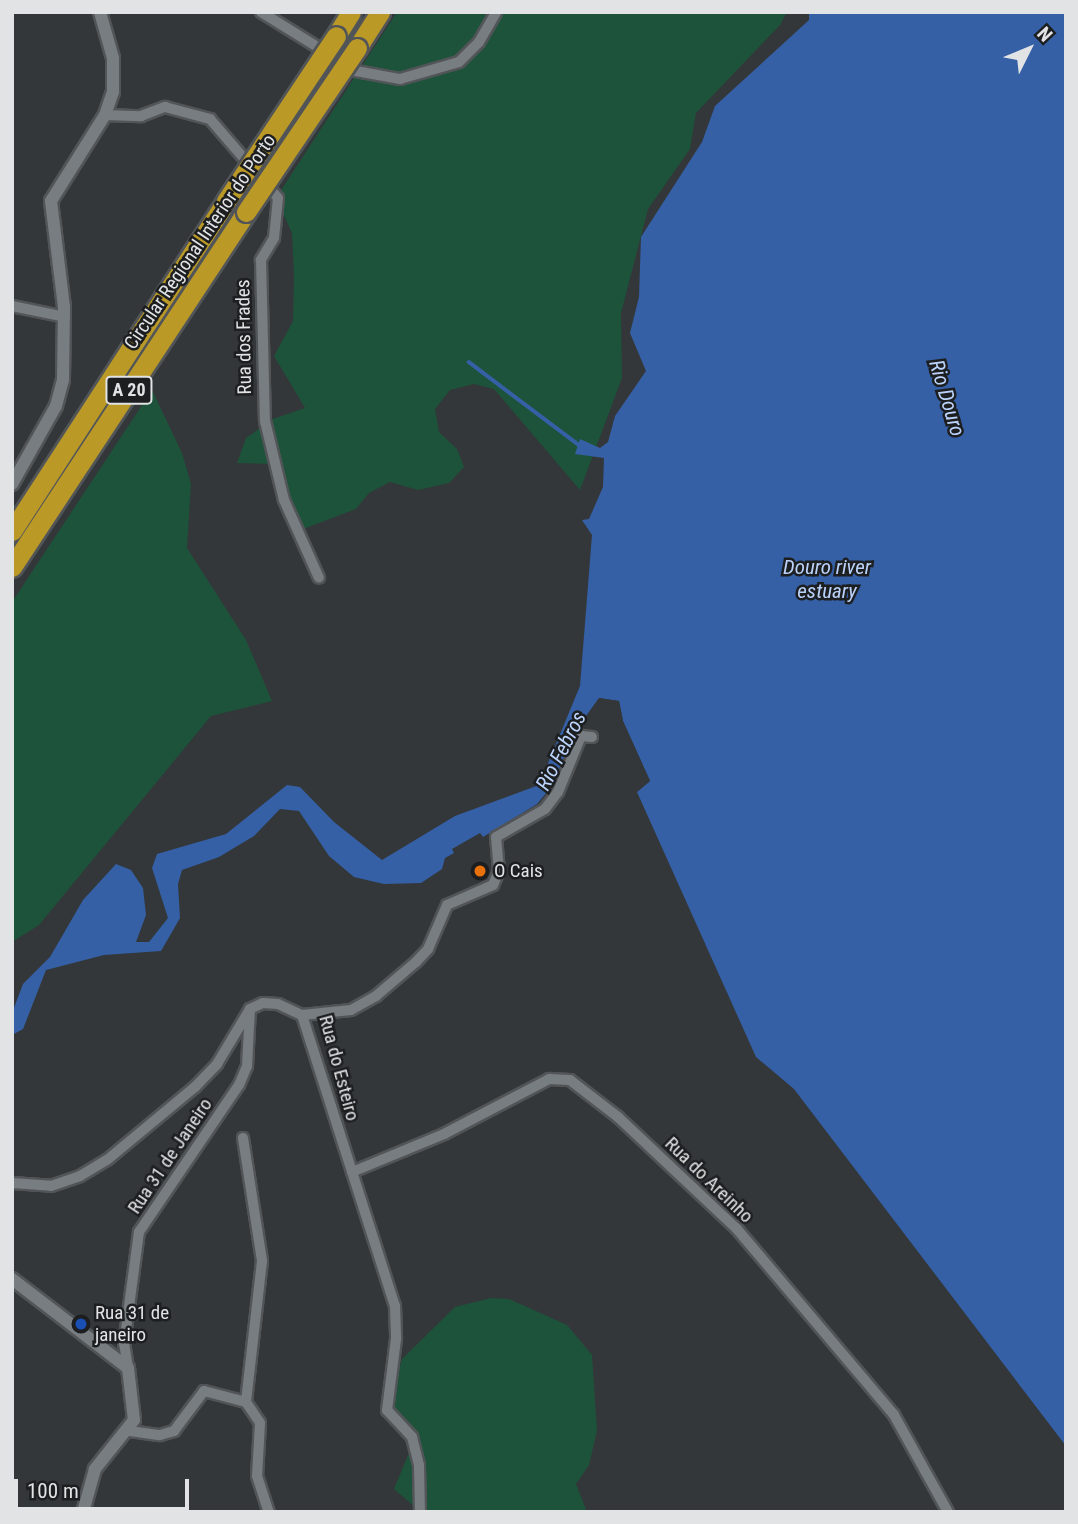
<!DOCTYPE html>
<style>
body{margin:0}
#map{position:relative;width:1078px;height:1524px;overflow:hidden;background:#33373a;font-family:"Roboto Condensed",sans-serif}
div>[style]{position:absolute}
.green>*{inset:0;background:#1d533a}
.water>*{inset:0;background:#3560a6}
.pier>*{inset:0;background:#33373a}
.stream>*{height:3.5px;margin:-1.75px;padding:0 1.75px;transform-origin:1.75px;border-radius:1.75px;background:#3560a6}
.roads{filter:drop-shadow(2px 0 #525558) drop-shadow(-2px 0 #525558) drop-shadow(0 2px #525558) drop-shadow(0 -2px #525558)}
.minor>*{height:10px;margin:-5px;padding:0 5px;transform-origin:5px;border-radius:5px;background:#787d81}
.tertiary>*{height:12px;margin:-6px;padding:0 6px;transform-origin:6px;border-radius:6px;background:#787d81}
.motorway>*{height:19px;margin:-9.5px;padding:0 9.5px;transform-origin:9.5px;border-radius:9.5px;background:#ba9927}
.bridges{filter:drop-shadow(2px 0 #525558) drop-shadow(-2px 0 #525558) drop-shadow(0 2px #525558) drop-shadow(0 -2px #525558)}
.motorway-bridge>*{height:19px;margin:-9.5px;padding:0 9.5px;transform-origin:9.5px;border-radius:9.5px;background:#ba9927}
.dots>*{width:19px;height:19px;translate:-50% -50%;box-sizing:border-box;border:4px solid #1c1e20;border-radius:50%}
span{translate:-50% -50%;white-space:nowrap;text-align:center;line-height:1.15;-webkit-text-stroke:5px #1c1e20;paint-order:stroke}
.shield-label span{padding:2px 5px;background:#1c1e20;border:2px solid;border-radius:5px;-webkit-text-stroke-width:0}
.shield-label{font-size:18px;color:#e1e3e5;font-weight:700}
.street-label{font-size:19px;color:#e1e3e5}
.poi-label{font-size:19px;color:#e1e3e5}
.left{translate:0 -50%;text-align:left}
.water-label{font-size:21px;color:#bbd3fa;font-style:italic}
.frame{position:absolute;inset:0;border:14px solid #e1e3e5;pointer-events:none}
.north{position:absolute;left:994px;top:14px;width:70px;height:70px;-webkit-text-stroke:5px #1c1e20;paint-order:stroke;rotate:47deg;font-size:19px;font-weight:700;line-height:28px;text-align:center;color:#e1e3e5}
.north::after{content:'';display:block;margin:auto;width:24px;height:32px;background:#e1e3e5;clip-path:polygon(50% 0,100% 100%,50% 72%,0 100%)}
.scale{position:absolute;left:14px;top:1479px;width:175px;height:32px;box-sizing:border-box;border:4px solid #e1e3e5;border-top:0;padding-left:9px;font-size:21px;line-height:24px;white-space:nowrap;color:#e1e3e5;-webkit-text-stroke:5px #1c1e20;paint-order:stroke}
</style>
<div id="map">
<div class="green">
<div style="clip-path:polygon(397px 12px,787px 12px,780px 25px,696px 113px,690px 149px,648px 209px,621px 313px,622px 378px,580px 490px,494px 389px,474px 384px,450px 390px,435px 409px,439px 432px,457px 449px,464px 467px,449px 483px,418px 490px,390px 482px,369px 493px,356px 509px,298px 531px,288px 510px,280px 464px,237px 463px,246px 438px,273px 419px,305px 408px,274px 356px,293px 321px,294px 275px,292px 233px,276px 198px)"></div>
<div style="clip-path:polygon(152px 390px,182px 453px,191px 484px,187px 548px,246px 640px,272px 701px,211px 716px,39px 925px,12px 942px,12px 602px)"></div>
<div style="clip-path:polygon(491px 1298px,509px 1299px,567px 1325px,592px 1355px,597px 1431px,589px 1465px,576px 1484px,587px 1512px,421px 1512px,394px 1489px,416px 1436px,409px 1422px,389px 1406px,402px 1359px,455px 1307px)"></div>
</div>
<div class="water">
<div style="clip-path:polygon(809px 12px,1066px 12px,1066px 1446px,794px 1089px,756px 1057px,637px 792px,650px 781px,623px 721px,619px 701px,599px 698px,575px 731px,552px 786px,537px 804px,483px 837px,480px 833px,452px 849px,454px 853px,445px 858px,442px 869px,421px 883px,384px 884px,354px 877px,329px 856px,299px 811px,280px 809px,254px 836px,219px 857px,182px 870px,178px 884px,180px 918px,161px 951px,104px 955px,46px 970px,23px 1029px,12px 1035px,12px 1013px,23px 984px,50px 957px,83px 900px,116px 864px,131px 870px,143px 888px,146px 915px,136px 942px,149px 942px,168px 918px,152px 868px,157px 854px,226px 834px,287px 785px,300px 787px,334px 822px,382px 860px,455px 816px,539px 785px,580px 686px,592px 535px,582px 520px,589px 519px,603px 487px,604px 458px,575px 454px,580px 439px,600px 448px,608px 442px,615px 416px,646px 371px,630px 333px,639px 297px,641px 237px,702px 142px,715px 106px,809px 20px)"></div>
</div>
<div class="pier">
<div style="clip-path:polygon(599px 698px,619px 701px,623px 721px,650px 781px,637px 792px,645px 781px,619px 723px,617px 705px,601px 702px,574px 742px,572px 740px)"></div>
</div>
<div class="stream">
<div style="left:469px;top:362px;width:141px;rotate:37deg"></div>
</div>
<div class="roads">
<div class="minor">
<div style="left:261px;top:12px;width:112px;rotate:31.8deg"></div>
<div style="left:356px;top:71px;width:45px;rotate:10.3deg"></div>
<div style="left:400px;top:79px;width:61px;rotate:-16.1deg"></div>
<div style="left:459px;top:62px;width:28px;rotate:-45deg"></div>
<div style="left:479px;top:42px;width:34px;rotate:-60deg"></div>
<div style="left:105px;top:115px;width:36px;rotate:2deg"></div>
<div style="left:141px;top:116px;width:26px;rotate:-21deg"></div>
<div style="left:165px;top:107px;width:47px;rotate:14.9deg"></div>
<div style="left:210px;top:119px;width:104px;rotate:49.3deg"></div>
<div style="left:278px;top:198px;width:40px;rotate:95.7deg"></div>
<div style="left:274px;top:238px;width:26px;rotate:121deg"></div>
<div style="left:261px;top:260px;width:161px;rotate:88.6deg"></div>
<div style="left:265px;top:421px;width:81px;rotate:76.5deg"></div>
<div style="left:284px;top:500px;width:85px;rotate:65.8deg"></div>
<div style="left:12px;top:306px;width:54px;rotate:11.7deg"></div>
<div style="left:302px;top:1015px;width:305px;rotate:72.3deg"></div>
<div style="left:395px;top:1306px;width:33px;rotate:88deg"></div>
<div style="left:396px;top:1339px;width:72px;rotate:97.2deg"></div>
<div style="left:387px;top:1410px;width:37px;rotate:47deg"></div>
<div style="left:412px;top:1437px;width:29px;rotate:76deg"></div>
<div style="left:419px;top:1465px;width:47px;rotate:88.8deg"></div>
<div style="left:302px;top:1015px;width:49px;rotate:-5.8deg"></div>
<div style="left:351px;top:1010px;width:29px;rotate:-29deg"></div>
<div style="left:376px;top:996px;width:52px;rotate:-40.4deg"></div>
<div style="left:416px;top:962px;width:18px;rotate:-47deg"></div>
<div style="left:428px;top:949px;width:48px;rotate:-66.6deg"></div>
<div style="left:447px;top:905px;width:50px;rotate:-23.5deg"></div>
<div style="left:493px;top:885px;width:15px;rotate:-67deg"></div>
<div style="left:499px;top:871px;width:34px;rotate:-95deg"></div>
<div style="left:496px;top:837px;width:56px;rotate:-29.7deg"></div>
<div style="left:545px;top:809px;width:21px;rotate:-53deg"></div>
<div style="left:558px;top:792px;width:61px;rotate:-67.7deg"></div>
<div style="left:581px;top:736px;width:11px;rotate:5deg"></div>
<div style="left:243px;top:1138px;width:124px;rotate:81.2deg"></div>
<div style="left:262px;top:1261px;width:142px;rotate:96.5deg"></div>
<div style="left:352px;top:1172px;width:100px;rotate:-22.4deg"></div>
<div style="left:444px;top:1134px;width:119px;rotate:-27.6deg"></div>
<div style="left:549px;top:1079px;width:21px;rotate:3deg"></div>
<div style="left:570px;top:1080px;width:61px;rotate:37.6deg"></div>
<div style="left:618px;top:1117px;width:163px;rotate:43.3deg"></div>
<div style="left:737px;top:1229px;width:243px;rotate:49.8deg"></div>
<div style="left:894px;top:1415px;width:111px;rotate:60.9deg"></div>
<div style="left:12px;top:1183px;width:39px;rotate:4deg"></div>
<div style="left:51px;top:1186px;width:31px;rotate:-19deg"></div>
<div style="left:80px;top:1176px;width:31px;rotate:-31deg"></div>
<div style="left:107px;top:1160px;width:114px;rotate:-39.7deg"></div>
<div style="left:195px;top:1087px;width:32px;rotate:-46deg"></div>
<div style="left:217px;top:1064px;width:64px;rotate:-59deg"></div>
<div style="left:250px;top:1009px;width:14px;rotate:-25deg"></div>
<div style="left:263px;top:1003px;width:15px;rotate:4deg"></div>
<div style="left:278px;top:1004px;width:26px;rotate:25deg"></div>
<div style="left:128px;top:1368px;width:24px;rotate:-99deg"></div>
<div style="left:124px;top:1344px;width:113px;rotate:-82.4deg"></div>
<div style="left:139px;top:1232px;width:178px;rotate:-55.8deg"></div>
<div style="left:239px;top:1085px;width:21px;rotate:-67deg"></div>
<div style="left:247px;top:1066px;width:57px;rotate:-87deg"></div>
<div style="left:246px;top:1402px;width:25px;rotate:56deg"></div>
<div style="left:260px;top:1423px;width:53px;rotate:93.2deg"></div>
<div style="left:257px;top:1476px;width:38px;rotate:72deg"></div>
<div style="left:130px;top:1431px;width:30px;rotate:8deg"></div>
<div style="left:160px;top:1435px;width:15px;rotate:-16deg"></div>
<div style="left:174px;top:1431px;width:50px;rotate:-53.1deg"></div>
<div style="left:204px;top:1391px;width:43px;rotate:14.7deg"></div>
</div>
<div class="tertiary">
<div style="left:12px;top:484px;width:90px;rotate:-60.6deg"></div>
<div style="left:56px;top:406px;width:27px;rotate:-75deg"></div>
<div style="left:63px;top:380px;width:73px;rotate:-89.2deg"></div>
<div style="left:64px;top:307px;width:107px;rotate:-97deg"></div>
<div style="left:51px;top:201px;width:102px;rotate:-57.9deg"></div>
<div style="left:105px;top:115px;width:24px;rotate:-71deg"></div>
<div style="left:113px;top:92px;width:34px;rotate:-90deg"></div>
<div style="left:113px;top:58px;width:48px;rotate:-105.8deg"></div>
<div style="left:12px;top:1279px;width:146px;rotate:37.5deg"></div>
<div style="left:128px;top:1368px;width:52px;rotate:83.4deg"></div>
<div style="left:134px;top:1420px;width:63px;rotate:128.5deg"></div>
<div style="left:95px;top:1469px;width:45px;rotate:105.6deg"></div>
</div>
<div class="motorway">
<div style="left:336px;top:36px;width:28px;rotate:-58deg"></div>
<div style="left:357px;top:48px;width:43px;rotate:-57.4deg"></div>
<div style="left:12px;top:531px;width:393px;rotate:-57deg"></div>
<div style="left:12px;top:567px;width:425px;rotate:-56.6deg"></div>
</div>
</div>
<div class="bridges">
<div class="motorway-bridge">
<div style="left:226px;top:201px;width:198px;rotate:-56.3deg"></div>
<div style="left:246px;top:212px;width:198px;rotate:-55.9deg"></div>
</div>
</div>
<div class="dots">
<div style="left:480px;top:871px;background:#e8710a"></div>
<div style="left:81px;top:1324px;background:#1a4fb4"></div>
</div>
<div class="shield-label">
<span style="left:129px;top:390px">A 20</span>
</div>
<div class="street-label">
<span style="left:200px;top:242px;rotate:-56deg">Circular Regional Interior do Porto</span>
<span style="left:244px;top:337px;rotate:-91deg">Rua dos Frades</span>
<span style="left:339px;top:1068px;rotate:75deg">Rua do Esteiro</span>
<span style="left:170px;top:1156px;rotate:-56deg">Rua 31 de Janeiro</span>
<span style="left:709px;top:1180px;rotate:44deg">Rua do Areinho</span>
</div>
<div class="poi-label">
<span class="left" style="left:494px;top:871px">O Cais</span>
<span class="left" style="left:95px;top:1324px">Rua 31 de<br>janeiro</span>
</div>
<div class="water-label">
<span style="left:947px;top:398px;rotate:73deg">Rio Douro</span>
<span style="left:827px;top:579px">Douro river<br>estuary</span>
<span style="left:561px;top:751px;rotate:-63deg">Rio Febros</span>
</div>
<div class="frame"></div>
<div class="north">N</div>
<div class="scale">100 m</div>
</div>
